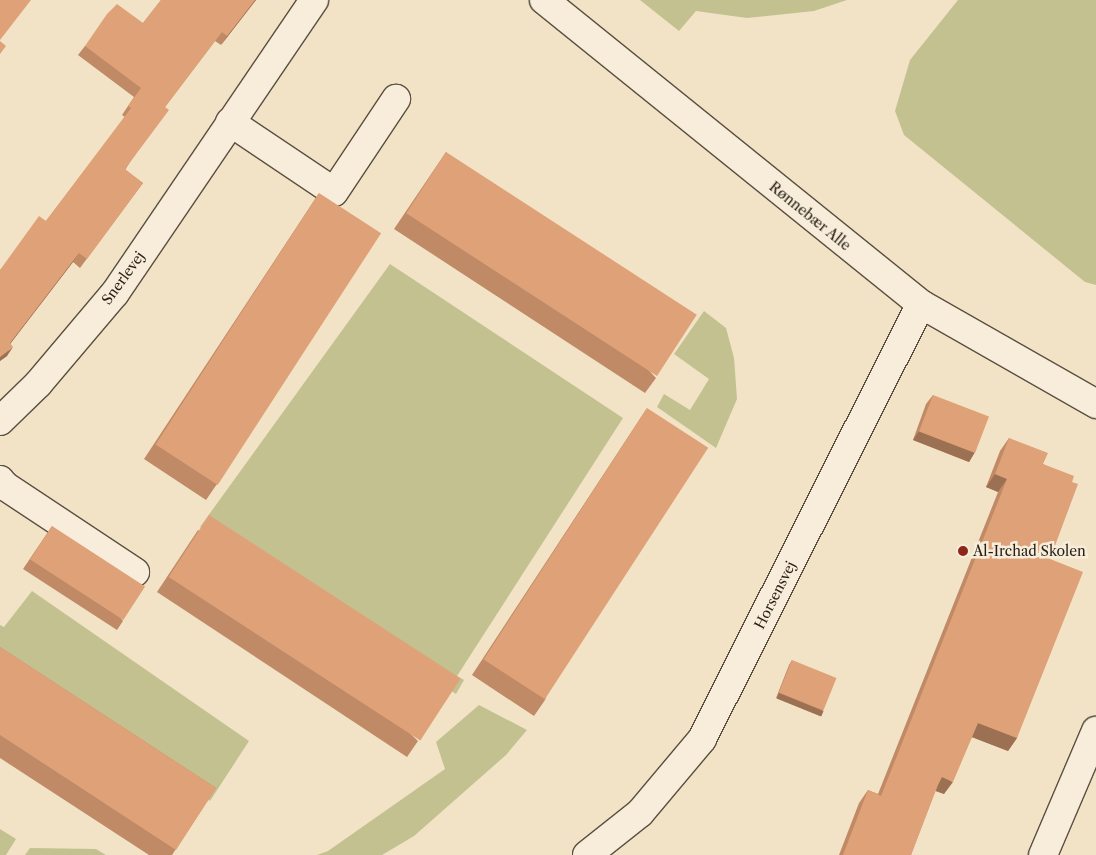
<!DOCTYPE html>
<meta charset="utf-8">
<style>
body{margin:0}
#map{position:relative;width:1096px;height:855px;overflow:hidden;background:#f2e3c6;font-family:"Libre Caslon Text",serif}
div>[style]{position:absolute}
.green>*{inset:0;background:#c3c190}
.roads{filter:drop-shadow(1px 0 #5a5041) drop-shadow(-1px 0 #5a5041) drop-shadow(0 1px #5a5041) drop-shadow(0 -1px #5a5041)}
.street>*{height:28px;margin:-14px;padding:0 14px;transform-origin:14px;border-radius:14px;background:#f7edda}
.secondary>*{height:28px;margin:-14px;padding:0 14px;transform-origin:14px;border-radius:14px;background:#f7edda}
.wall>*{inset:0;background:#c08a66}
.shaded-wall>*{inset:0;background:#9c7153;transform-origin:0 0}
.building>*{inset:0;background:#dfa177;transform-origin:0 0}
.dots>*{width:14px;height:14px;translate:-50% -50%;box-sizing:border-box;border:2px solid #f7edda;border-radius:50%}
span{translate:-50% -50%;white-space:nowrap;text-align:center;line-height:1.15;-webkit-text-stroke:5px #f7edda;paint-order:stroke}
.street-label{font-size:14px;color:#271f15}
.poi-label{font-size:14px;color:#271f15}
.left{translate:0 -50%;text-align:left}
</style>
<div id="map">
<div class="green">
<div style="clip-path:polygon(640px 0,847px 0,814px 11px,747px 18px,696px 11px,679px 31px)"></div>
<div style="clip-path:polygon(958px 0,1096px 0,1096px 285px,1085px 282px,904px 135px,895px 111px,910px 60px)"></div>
<div style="clip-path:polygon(390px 264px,623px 418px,457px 676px,464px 680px,456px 694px,200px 527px)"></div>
<div style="clip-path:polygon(704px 311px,726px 328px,734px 358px,737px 399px,716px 448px,657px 407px,664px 394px,690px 410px,709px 379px,674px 354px)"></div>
<div style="clip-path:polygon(32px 591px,249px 741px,210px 801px,0 666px,0 625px,4px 627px)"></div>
<div style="clip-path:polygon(479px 705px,527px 730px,506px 755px,414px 836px,382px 855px,317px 855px,328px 851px,445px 769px,436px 742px)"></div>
<div style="clip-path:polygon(0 829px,16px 839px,6px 855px,0 855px)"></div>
<div style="clip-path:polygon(30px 848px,96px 849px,106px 855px,25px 855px)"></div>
</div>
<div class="roads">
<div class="street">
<div style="left:230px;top:122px;width:125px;rotate:33.9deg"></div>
<div style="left:334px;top:192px;width:112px;rotate:-56.3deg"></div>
<div style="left:0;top:421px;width:53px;rotate:-44.2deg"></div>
<div style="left:38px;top:384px;width:119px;rotate:-49.8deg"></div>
<div style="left:115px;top:293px;width:354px;rotate:-55.8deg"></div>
<div style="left:0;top:480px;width:8px;rotate:50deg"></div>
<div style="left:5px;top:486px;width:156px;rotate:33.5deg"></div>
<div style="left:587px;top:855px;width:68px;rotate:-38.4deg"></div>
<div style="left:640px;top:813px;width:97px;rotate:-50deg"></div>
<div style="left:702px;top:739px;width:487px;rotate:-63.3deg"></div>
<div style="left:1043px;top:855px;width:135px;rotate:-66.9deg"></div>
</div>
<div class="secondary">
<div style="left:544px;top:0;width:484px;rotate:38.9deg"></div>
<div style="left:921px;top:304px;width:202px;rotate:29.7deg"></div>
</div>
</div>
<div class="wall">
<div style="clip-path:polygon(161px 0,256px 0,221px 45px,215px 41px,165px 107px,125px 170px,143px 183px,80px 268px,73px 262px,10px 344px,7px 356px,0 361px,0 270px,46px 221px,125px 117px,122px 115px,134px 97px,78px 55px,85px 46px,143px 23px)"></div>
<div style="clip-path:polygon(446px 152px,656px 378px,645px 393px,394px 229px)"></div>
<div style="clip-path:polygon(319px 193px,217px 484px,206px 500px,144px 459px)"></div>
<div style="clip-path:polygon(933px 395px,975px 452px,969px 462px,913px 440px,926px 404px)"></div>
<div style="clip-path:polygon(647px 408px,545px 700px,534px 716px,472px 675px)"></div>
<div style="clip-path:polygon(1009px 438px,1043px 464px,1072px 482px,1050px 559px,1017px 738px,1008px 751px,972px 737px,944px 794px,935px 791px,911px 855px,839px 855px,859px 803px,868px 790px,878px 794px,998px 492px,986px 487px,1000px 451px)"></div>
<div style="clip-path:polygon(52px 526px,123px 621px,117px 630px,23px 569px)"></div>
<div style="clip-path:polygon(198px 530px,418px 741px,407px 757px,157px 592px)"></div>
<div style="clip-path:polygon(0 647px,216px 788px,172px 855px,149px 855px,0 758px)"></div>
<div style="clip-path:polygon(792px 660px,823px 711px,820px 716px,776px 698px,789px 665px)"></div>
</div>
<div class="shaded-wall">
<div style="clip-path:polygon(255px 0,256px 0,221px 45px,227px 36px)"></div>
<div style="clip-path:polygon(79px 253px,73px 262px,4px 352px,10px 343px)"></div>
<div style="clip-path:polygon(13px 347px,7px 356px,0 361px,0 357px)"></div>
<div style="clip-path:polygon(919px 431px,975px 452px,969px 462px,913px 440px)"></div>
<div style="clip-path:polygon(995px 474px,1007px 479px,998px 492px,986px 487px)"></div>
<div style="left:779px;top:693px;width:48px;height:6px;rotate:22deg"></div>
<div style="clip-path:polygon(978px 723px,1017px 738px,1008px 751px,969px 736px)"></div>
<div style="clip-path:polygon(942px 777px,953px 782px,944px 794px,934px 790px)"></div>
</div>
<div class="building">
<div style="clip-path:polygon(0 0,31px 0,0 40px)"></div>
<div style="clip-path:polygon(161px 0,255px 0,227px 36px,222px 32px,165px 107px,169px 110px,125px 169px,143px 183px,87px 259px,79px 253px,10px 343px,13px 347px,0 357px,0 270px,39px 216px,46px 221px,131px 108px,128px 106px,141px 88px,85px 46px,107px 14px,117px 4px,143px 23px)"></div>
<div style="clip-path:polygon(0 41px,6px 46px,0 54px)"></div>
<div style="left:446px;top:152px;width:299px;height:73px;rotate:33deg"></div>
<div style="left:319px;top:193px;width:74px;height:300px;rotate:33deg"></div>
<div style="left:933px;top:395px;width:60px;height:39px;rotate:21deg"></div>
<div style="left:647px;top:408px;width:73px;height:300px;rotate:33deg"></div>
<div style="clip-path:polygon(1009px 438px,1048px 453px,1043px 464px,1074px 476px,1072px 482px,1078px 484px,1050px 559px,1083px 572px,1017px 738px,978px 723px,953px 782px,942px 777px,938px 785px,911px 855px,843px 855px,868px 790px,881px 796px,1007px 479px,995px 474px)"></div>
<div style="left:209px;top:515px;width:300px;height:74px;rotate:33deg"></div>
<div style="left:52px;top:526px;width:111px;height:40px;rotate:33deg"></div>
<div style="clip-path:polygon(0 647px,216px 788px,176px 850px,0 735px)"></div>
<div style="left:792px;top:660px;width:48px;height:35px;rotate:22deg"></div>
</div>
<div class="dots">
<div style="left:963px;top:551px;background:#8f2418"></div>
</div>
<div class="street-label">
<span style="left:810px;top:216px;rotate:39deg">Rønnebær Alle</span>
<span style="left:123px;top:278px;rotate:-54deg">Snerlevej</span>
<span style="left:775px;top:595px;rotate:-63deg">Horsensvej</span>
</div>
<div class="poi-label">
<span class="left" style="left:973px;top:551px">Al-Irchad Skolen</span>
</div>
</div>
